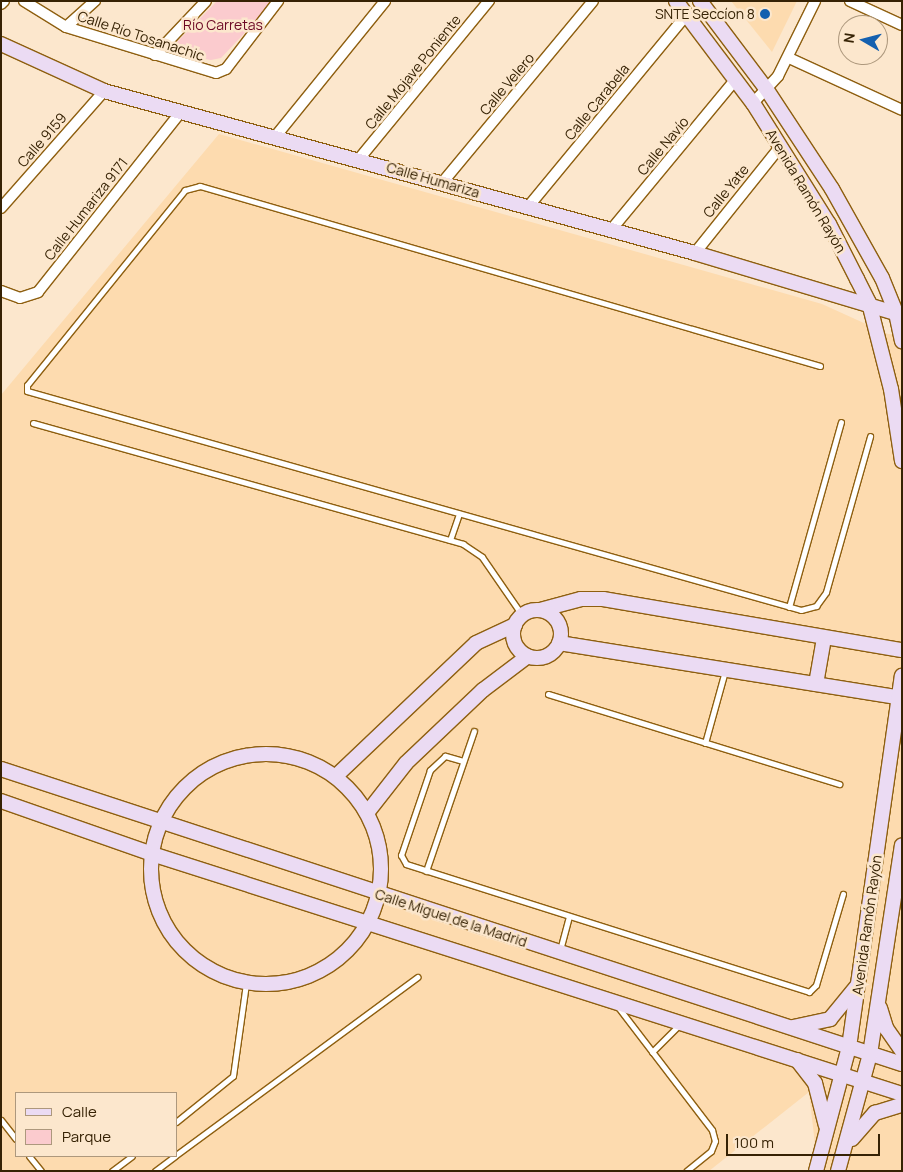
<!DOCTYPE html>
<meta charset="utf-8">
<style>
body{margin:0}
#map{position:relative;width:903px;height:1172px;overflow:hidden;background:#fce7cd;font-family:Manrope,sans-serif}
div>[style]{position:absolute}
.built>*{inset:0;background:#fddbaf}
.green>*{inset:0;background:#fbcbce}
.roads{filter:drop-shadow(1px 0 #8e5f10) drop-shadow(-1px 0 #8e5f10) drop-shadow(0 1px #8e5f10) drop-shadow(0 -1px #8e5f10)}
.lane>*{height:5px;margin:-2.5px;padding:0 2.5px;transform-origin:2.5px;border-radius:2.5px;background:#fff}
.street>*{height:10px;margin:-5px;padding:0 5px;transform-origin:5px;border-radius:5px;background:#fff}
.secondary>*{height:14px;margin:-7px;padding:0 7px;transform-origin:7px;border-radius:7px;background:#ebdbf3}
.secondary>.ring{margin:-7px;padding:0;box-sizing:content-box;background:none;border:14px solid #ebdbf3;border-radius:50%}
.dots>*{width:14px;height:14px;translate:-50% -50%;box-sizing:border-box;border:2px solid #fce7cd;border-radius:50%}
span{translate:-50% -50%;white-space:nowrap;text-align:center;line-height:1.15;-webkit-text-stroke:5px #fce7cd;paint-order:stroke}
.poi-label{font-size:14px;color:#362204}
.right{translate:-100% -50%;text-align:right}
.park-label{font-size:14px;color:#6c0824}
.street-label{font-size:14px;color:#362204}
.frame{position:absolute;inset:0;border:2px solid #362204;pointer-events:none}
.legend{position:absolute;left:15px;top:1092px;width:162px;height:65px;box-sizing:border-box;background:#fce7cd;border:1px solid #ad987d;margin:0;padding:6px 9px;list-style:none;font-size:15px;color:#362204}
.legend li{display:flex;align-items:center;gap:10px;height:25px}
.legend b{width:25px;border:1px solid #ad987d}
.north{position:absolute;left:838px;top:15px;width:50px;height:50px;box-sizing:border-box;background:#fce7cd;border:1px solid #ad987d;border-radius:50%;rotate:278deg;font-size:14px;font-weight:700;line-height:20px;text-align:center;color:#362204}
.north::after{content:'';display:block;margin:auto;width:18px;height:22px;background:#1460af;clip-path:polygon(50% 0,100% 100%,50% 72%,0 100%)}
.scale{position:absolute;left:726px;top:1134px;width:154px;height:22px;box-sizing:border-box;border:2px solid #362204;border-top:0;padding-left:6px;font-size:15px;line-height:18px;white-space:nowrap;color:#362204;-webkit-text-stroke:4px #fce7cd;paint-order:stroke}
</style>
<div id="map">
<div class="built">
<div style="clip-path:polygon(731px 1px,797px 1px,772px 52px)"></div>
<div style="clip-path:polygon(evenodd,219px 134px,822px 304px,888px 334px,902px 335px,902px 1171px,818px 1171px,809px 1092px,709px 1171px,1px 1171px,1px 395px,219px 134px,16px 1093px,176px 1093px,176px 1156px,16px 1156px,16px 1093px)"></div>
</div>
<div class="green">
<div style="clip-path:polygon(217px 1px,275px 1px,221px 58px,211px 60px,178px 54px,177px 42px)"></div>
</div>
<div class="roads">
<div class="lane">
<div style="left:820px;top:366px;width:646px;rotate:-163.81deg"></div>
<div style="left:200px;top:186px;width:16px;rotate:165deg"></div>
<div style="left:185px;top:190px;width:251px;rotate:129deg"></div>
<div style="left:27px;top:385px;width:6px;rotate:90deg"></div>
<div style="left:27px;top:391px;width:804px;rotate:15.8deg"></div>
<div style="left:801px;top:610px;width:16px;rotate:-15deg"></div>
<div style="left:816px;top:606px;width:17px;rotate:-54deg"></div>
<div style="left:826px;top:592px;width:162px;rotate:-74.2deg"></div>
<div style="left:33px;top:423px;width:447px;rotate:15.7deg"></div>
<div style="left:463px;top:544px;width:23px;rotate:34deg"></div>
<div style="left:482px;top:557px;width:70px;rotate:55.4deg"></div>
<div style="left:450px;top:540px;width:28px;rotate:-71deg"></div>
<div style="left:789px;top:607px;width:192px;rotate:-74.3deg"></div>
<div style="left:548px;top:694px;width:305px;rotate:17.2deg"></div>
<div style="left:705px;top:743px;width:75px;rotate:-74.5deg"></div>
<div style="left:463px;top:761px;width:19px;rotate:-164deg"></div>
<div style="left:445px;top:756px;width:21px;rotate:137deg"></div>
<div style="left:430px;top:770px;width:90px;rotate:108.8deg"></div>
<div style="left:401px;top:855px;width:10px;rotate:61deg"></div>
<div style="left:406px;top:864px;width:423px;rotate:17.6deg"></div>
<div style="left:809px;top:992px;width:10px;rotate:-45deg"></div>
<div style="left:816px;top:985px;width:95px;rotate:-73.5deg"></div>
<div style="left:426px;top:871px;width:148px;rotate:-71.1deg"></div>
<div style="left:560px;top:950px;width:35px;rotate:-75deg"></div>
<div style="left:618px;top:1007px;width:155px;rotate:52.6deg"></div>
<div style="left:712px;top:1130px;width:11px;rotate:75deg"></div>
<div style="left:715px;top:1141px;width:11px;rotate:112deg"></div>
<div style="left:711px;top:1151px;width:32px;rotate:141deg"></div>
<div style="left:652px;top:1052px;width:40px;rotate:-45deg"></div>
<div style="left:1px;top:1120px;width:24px;rotate:52deg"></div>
<div style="left:176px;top:1122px;width:73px;rotate:-38.9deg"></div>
<div style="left:233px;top:1076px;width:94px;rotate:-82deg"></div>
<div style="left:176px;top:1155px;width:300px;rotate:-36.4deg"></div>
<div style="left:29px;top:1156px;width:19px;rotate:51deg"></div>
<div style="left:112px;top:1171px;width:25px;rotate:-37deg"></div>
<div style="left:155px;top:1171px;width:25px;rotate:-37deg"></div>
</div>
<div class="street">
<div style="left:24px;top:1px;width:49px;rotate:31.8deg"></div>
<div style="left:66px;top:27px;width:157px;rotate:17deg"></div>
<div style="left:216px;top:73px;width:11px;rotate:-22deg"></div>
<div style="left:226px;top:69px;width:86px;rotate:-52.6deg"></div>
<div style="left:850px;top:1px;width:57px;rotate:24.8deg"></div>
<div style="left:1px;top:4px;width:4px;rotate:-45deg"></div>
<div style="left:66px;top:27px;width:39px;rotate:-42deg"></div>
<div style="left:155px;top:55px;width:74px;rotate:-46.6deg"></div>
<div style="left:789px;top:58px;width:124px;rotate:24.7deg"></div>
<div style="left:753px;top:103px;width:37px;rotate:-47deg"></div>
<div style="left:778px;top:76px;width:84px;rotate:-63.7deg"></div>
<div style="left:275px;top:137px;width:175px;rotate:-51deg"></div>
<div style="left:359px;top:159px;width:205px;rotate:-50.6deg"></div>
<div style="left:442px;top:183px;width:236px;rotate:-50.3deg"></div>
<div style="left:528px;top:207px;width:250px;rotate:-50.5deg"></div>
<div style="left:1px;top:208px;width:156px;rotate:-48.6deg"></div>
<div style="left:611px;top:230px;width:196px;rotate:-50.4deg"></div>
<div style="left:695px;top:253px;width:136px;rotate:-51.3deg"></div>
<div style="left:1px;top:291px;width:20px;rotate:20deg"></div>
<div style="left:20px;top:298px;width:19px;rotate:-18deg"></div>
<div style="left:38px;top:292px;width:228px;rotate:-51.6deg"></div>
</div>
<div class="secondary">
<div style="left:676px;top:1px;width:128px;rotate:53deg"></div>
<div style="left:753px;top:103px;width:143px;rotate:57.9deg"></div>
<div style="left:829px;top:224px;width:62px;rotate:63deg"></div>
<div style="left:857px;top:279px;width:27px;rotate:63deg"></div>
<div style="left:869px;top:303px;width:89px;rotate:75.7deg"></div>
<div style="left:891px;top:389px;width:73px;rotate:81.3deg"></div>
<div style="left:700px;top:1px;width:111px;rotate:53deg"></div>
<div style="left:767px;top:90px;width:118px;rotate:56.7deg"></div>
<div style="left:832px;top:189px;width:102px;rotate:60.7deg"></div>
<div style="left:882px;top:278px;width:38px;rotate:68deg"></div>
<div style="left:896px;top:313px;width:29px;rotate:78deg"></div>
<div style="left:1px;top:44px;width:113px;rotate:24.5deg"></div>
<div style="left:104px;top:91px;width:613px;rotate:15.33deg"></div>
<div style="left:695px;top:253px;width:216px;rotate:16.7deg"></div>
<div style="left:540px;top:610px;width:42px;rotate:-15deg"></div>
<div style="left:581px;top:599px;width:22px"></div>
<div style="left:603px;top:599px;width:303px;rotate:9.7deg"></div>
<div class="ring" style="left:513px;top:610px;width:34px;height:34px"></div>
<div style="left:559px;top:643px;width:347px;rotate:9.1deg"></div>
<div style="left:816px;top:684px;width:47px;rotate:-80.1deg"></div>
<div class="ring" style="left:151px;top:754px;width:216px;height:216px"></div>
<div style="left:1px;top:769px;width:948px;rotate:18.13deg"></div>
<div style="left:336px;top:776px;width:193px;rotate:-43.5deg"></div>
<div style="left:476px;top:643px;width:43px;rotate:-24.8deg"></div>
<div style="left:1px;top:801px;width:160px;rotate:19.3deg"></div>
<div style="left:152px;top:854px;width:787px;rotate:17.74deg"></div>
<div style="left:367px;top:813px;width:63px;rotate:-52deg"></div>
<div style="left:406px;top:763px;width:106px;rotate:-43.5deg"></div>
<div style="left:483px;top:690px;width:56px;rotate:-37.1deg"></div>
<div style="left:880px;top:1008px;width:21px;rotate:73deg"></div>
<div style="left:886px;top:1028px;width:28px;rotate:55deg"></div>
<div style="left:793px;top:1027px;width:38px;rotate:-12deg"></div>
<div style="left:830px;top:1019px;width:43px;rotate:-50.7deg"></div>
<div style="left:797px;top:1060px;width:29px;rotate:52deg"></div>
<div style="left:815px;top:1083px;width:44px;rotate:75.7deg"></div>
<div style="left:852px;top:1139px;width:35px;rotate:-49deg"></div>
<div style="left:875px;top:1113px;width:28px;rotate:-17deg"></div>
<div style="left:816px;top:1171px;width:128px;rotate:-75.1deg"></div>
<div style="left:849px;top:1047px;width:375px;rotate:-81.9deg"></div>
<div style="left:838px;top:1171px;width:121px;rotate:-74.7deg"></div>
<div style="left:870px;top:1054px;width:211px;rotate:-81.3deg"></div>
</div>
</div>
<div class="dots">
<div style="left:765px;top:14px;background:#1460af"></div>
</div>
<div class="poi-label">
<span class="right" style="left:755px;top:14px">SNTE Seccíon 8</span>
</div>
<div class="park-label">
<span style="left:223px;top:25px">Río Carretas</span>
</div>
<div class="street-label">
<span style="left:141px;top:36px;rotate:18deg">Calle Río Tosanachic</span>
<span style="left:413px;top:72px;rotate:-51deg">Calle Mojave Poniente</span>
<span style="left:507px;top:84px;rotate:-50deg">Calle Velero</span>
<span style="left:597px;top:102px;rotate:-51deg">Calle Carabela</span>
<span style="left:42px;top:140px;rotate:-49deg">Calle 9159</span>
<span style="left:663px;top:146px;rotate:-50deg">Calle Navío</span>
<span style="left:433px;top:180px;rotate:16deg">Calle Humariza</span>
<span style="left:726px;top:191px;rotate:-51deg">Calle Yate</span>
<span style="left:806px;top:191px;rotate:59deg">Avenida Ramón Rayón</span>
<span style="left:86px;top:209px;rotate:-52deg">Calle Humariza 9171</span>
<span style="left:451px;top:918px;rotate:18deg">Calle Miguel de la Madrid</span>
<span style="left:867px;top:925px;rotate:-82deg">Avenida Ramón Rayón</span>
</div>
<div class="frame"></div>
<ul class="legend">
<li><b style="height:6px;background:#ebdbf3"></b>Calle</li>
<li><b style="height:14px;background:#fbcbce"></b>Parque</li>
</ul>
<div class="north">N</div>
<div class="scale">100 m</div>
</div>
